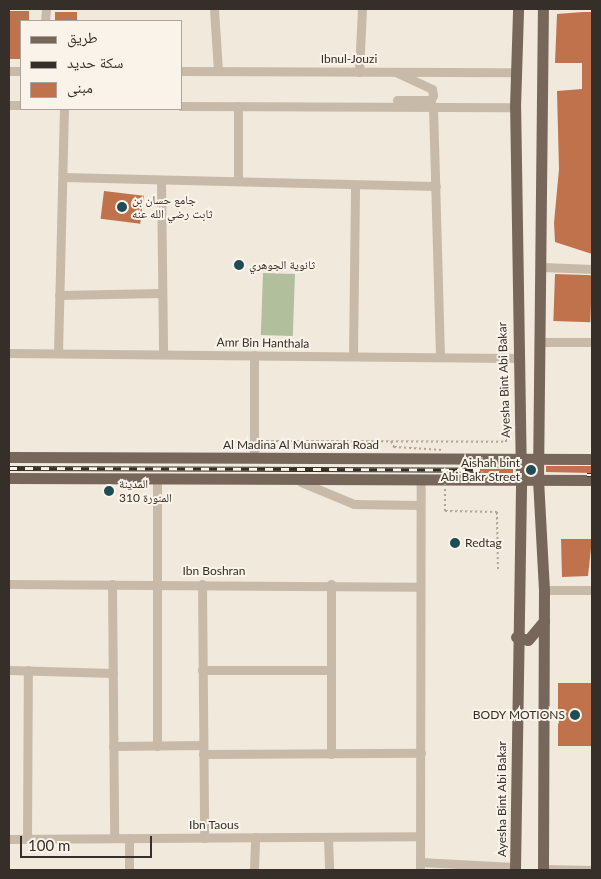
<!DOCTYPE html>
<meta charset="utf-8">
<style>
body{margin:0}
#map{position:relative;width:601px;height:879px;overflow:hidden;background:#f1e9dc;font-family:Lato,"Noto Naskh Arabic",sans-serif}
div>[style]{position:absolute}
.green>*{inset:0;background:#b1bf9d;transform-origin:0 0}
.building>*{inset:0;background:#c0724c;transform-origin:0 0}
.path>*{height:2px;margin-top:-1px;transform-origin:0;background:repeating-linear-gradient(90deg,#b4a493 0 2.5px,transparent 0 5px)}
.minor>*{height:9px;margin:-4.5px;padding:0 4.5px;transform-origin:4.5px;border-radius:4.5px;background:#c8baa9}
.major>*{height:11px;margin:-5.5px;padding:0 5.5px;transform-origin:5.5px;border-radius:5.5px;background:#77675a}
.rail>*{height:4.5px;margin-top:-2.25px;transform-origin:0;background:repeating-linear-gradient(90deg,#f9f3e9 0 8px,#362e28 0 16px);box-sizing:border-box;border-block:1px solid #362e28}
.path-bridge>*{height:2px;margin-top:-1px;transform-origin:0;background:repeating-linear-gradient(90deg,#b4a493 0 2.5px,transparent 0 5px)}
.dots>*{width:14px;height:14px;translate:-50% -50%;box-sizing:border-box;border:2px solid #f9f3e9;border-radius:50%}
span{translate:-50% -50%;white-space:nowrap;text-align:center;line-height:1.15;-webkit-text-stroke:4px #f9f3e9;paint-order:stroke}
.street-label{font-size:12px;color:#362e28}
.poi-label{font-size:12px;color:#362e28}
.left{translate:0 -50%;text-align:left}
.right{translate:-100% -50%;text-align:right}
.frame{position:absolute;inset:0;border:10px solid #362e28;pointer-events:none}
.legend{position:absolute;left:20px;top:20px;width:162px;height:90px;box-sizing:border-box;background:#f9f3e9;border:1px solid #aba49c;margin:0;padding:6px 9px;list-style:none;font-size:15px;color:#362e28}
.legend li{display:flex;align-items:center;gap:10px;height:25px}
.legend b{width:25px;border:1px solid #aba49c}
.scale{position:absolute;left:20px;top:836px;width:132px;height:22px;box-sizing:border-box;border:2px solid #362e28;border-top:0;padding-left:6px;font-size:15px;line-height:18px;white-space:nowrap;color:#362e28;-webkit-text-stroke:4px #f9f3e9;paint-order:stroke}
</style>
<div id="map">
<div class="green">
<div style="left:263px;top:273px;width:32px;height:62px;rotate:2deg"></div>
</div>
<div class="building">
<div style="clip-path:polygon(9px 11px,29px 11px,29px 21px,21px 21px,21px 59px,9px 59px)"></div>
<div style="left:55px;top:12px;width:22px;height:9px"></div>
<div style="clip-path:polygon(583px 12px,592px 12px,592px 254px,555px 242px,554px 223px,559px 169px,557px 91px,582px 89px,582px 63px,555px 63px,557px 14px)"></div>
<div style="left:104px;top:191px;width:40px;height:28px;rotate:7deg"></div>
<div style="left:555px;top:274px;width:37px;height:47px;rotate:2deg"></div>
<div style="left:478px;top:466px;width:35px;height:7px"></div>
<div style="clip-path:polygon(546px 466px,592px 466px,592px 473px,546px 472px)"></div>
<div style="clip-path:polygon(561px 539px,592px 539px,588px 576px,562px 577px)"></div>
<div style="left:558px;top:683px;width:34px;height:63px"></div>
</div>
<div class="path">
<div style="left:261px;top:441px;width:245px;rotate:0.2deg"></div>
<div style="left:506px;top:442px;width:76px;rotate:-90.8deg"></div>
<div style="left:391px;top:441px;width:7px;rotate:63deg"></div>
<div style="left:394px;top:447px;width:49px;rotate:3.5deg"></div>
<div style="left:445px;top:511px;width:52px;rotate:1.1deg"></div>
<div style="left:497px;top:512px;width:57px;rotate:89deg"></div>
</div>
<div class="minor">
<div style="left:214px;top:9px;width:62px;rotate:86.3deg"></div>
<div style="left:45px;top:21px;width:12px;rotate:-85deg"></div>
<div style="left:9px;top:71px;width:12px"></div>
<div style="left:181px;top:71px;width:336px;rotate:0.2deg"></div>
<div style="left:359px;top:72px;width:63px;rotate:-87.3deg"></div>
<div style="left:397px;top:100px;width:34px"></div>
<div style="left:431px;top:100px;width:5px;rotate:-68deg"></div>
<div style="left:433px;top:95px;width:6px;rotate:-99deg"></div>
<div style="left:432px;top:89px;width:38px;rotate:-155deg"></div>
<div style="left:9px;top:105px;width:12px"></div>
<div style="left:181px;top:106px;width:334px;rotate:0.2deg"></div>
<div style="left:433px;top:106px;width:251px;rotate:88.4deg"></div>
<div style="left:63px;top:177px;width:373px;rotate:1.4deg"></div>
<div style="left:238px;top:180px;width:74px;rotate:-90deg"></div>
<div style="left:161px;top:181px;width:173px;rotate:89.3deg"></div>
<div style="left:543px;top:267px;width:49px;rotate:2.3deg"></div>
<div style="left:59px;top:295px;width:103px;rotate:-1.1deg"></div>
<div style="left:541px;top:342px;width:51px"></div>
<div style="left:9px;top:353px;width:508px;rotate:0.56deg"></div>
<div style="left:58px;top:353px;width:244px;rotate:-88.6deg"></div>
<div style="left:353px;top:356px;width:170px;rotate:-89.3deg"></div>
<div style="left:254px;top:458px;width:103px;rotate:-90deg"></div>
<div style="left:301px;top:482px;width:57px;rotate:22.5deg"></div>
<div style="left:354px;top:504px;width:66px;rotate:0.9deg"></div>
<div style="left:9px;top:584px;width:409px;rotate:0.4deg"></div>
<div style="left:112px;top:584px;width:254px;rotate:89.5deg"></div>
<div style="left:202px;top:584px;width:254px;rotate:89.5deg"></div>
<div style="left:331px;top:584px;width:170px;rotate:90deg"></div>
<div style="left:544px;top:590px;width:48px"></div>
<div style="left:9px;top:670px;width:104px;rotate:1.7deg"></div>
<div style="left:202px;top:670px;width:129px"></div>
<div style="left:113px;top:746px;width:90px;rotate:-0.6deg"></div>
<div style="left:157px;top:746px;width:268px;rotate:-90deg"></div>
<div style="left:203px;top:754px;width:218px;rotate:-0.3deg"></div>
<div style="left:328px;top:837px;width:33px;rotate:88deg"></div>
<div style="left:9px;top:839px;width:411px;rotate:-0.4deg"></div>
<div style="left:27px;top:839px;width:169px;rotate:-89.7deg"></div>
<div style="left:420px;top:862px;width:95px;rotate:3deg"></div>
<div style="left:543px;top:869px;width:49px;rotate:1.2deg"></div>
<div style="left:129px;top:870px;width:32px;rotate:-90deg"></div>
<div style="left:254px;top:870px;width:33px;rotate:-88deg"></div>
<div style="left:420px;top:870px;width:389px;rotate:-89.9deg"></div>
</div>
<div class="major">
<div style="left:9px;top:457px;width:583px;rotate:0.2deg"></div>
<div style="left:9px;top:478px;width:583px;rotate:0.2deg"></div>
<div style="left:516px;top:637px;width:12px;rotate:14deg"></div>
<div style="left:528px;top:640px;width:25px;rotate:-50deg"></div>
<div style="left:515px;top:870px;width:390px;rotate:-89.1deg"></div>
<div style="left:521px;top:480px;width:373px;rotate:-90.9deg"></div>
<div style="left:515px;top:107px;width:98px;rotate:-88.2deg"></div>
<div style="left:543px;top:870px;width:280px;rotate:-89.8deg"></div>
<div style="left:544px;top:590px;width:110px;rotate:-93.1deg"></div>
<div style="left:538px;top:480px;width:471px;rotate:-89.4deg"></div>
</div>
<div class="rail">
<div style="left:9px;top:468px;width:471px;rotate:0.2deg"></div>
<div style="left:587px;top:475px;width:5px"></div>
</div>
<div class="path-bridge">
<div style="left:445px;top:511px;width:32px;rotate:-90deg"></div>
<div style="left:445px;top:479px;width:37px"></div>
<div style="left:482px;top:479px;width:22px;rotate:-90deg"></div>
</div>
<div class="dots">
<div style="left:122px;top:207px;background:#204d55"></div>
<div style="left:239px;top:265px;background:#204d55"></div>
<div style="left:531px;top:470px;background:#204d55"></div>
<div style="left:109px;top:491px;background:#204d55"></div>
<div style="left:455px;top:543px;background:#204d55"></div>
<div style="left:575px;top:715px;background:#204d55"></div>
</div>
<div class="street-label">
<span style="left:349px;top:59px">Ibnul-Jouzi</span>
<span style="left:263px;top:343px;rotate:1deg">Amr Bin Hanthala</span>
<span style="left:504px;top:380px;rotate:-92deg">Ayesha Bint Abi Bakar</span>
<span style="left:301px;top:445px">Al Madina Al Munwarah Road</span>
<span style="left:214px;top:571px">Ibn Boshran</span>
<span style="left:502px;top:799px;rotate:-90deg">Ayesha Bint Abi Bakar</span>
<span style="left:214px;top:825px">Ibn Taous</span>
</div>
<div class="poi-label">
<span class="left" style="left:132px;top:207px">جامع حسان بن<br>ثابت رضي الله عنه</span>
<span class="left" style="left:249px;top:265px">ثانوية الجوهري</span>
<span class="right" style="left:520px;top:470px">Aishah bint<br>Abi Bakr Street</span>
<span class="left" style="left:119px;top:491px">المدينة<br>المنورة 310</span>
<span class="left" style="left:465px;top:543px">Redtag</span>
<span class="right" style="left:565px;top:715px">BODY MOTIONS</span>
</div>
<div class="frame"></div>
<ul class="legend">
<li><b style="height:6px;background:#77675a"></b>طريق</li>
<li><b style="height:6px;background:#362e28"></b>سكة حديد</li>
<li><b style="height:14px;background:#c0724c"></b>مبنى</li>
</ul>
<div class="scale">100 m</div>
</div>
